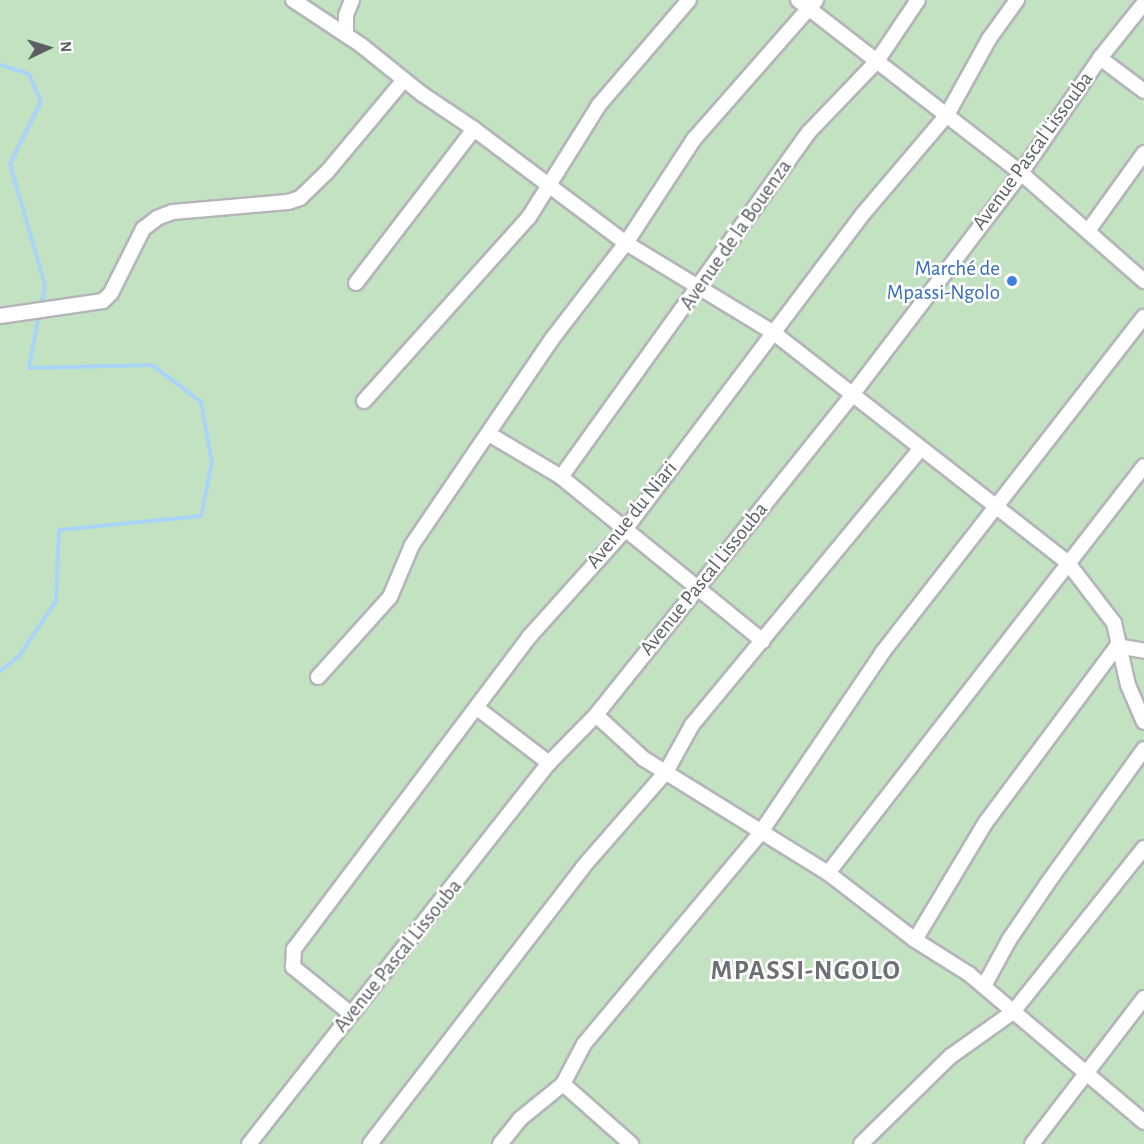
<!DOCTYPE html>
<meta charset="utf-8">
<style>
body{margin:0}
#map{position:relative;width:1144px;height:1144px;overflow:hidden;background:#edebe3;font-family:"Alegreya Sans",sans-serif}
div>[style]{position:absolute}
.green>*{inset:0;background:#c2e2c2;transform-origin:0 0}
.stream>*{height:4px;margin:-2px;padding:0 2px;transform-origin:2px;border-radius:2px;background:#a9d4f7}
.roads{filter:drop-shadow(2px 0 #b4b5b9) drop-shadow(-2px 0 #b4b5b9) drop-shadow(0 2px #b4b5b9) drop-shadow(0 -2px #b4b5b9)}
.minor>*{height:14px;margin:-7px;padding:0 7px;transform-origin:7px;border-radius:7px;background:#fff}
.dots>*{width:16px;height:16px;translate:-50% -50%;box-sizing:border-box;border:3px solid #fff;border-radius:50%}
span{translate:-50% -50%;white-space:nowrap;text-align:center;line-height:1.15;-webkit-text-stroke:5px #fff;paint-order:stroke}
.street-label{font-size:21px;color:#5b5f63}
.shop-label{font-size:21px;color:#366cbe}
.right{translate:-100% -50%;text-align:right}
.district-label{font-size:27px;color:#6d7075;font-weight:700;letter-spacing:1.5px}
.north{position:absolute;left:18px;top:18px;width:60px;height:60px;-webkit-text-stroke:4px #fff;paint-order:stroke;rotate:86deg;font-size:16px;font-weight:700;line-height:24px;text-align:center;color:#5b5f63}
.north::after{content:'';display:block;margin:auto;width:21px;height:27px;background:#5b5f63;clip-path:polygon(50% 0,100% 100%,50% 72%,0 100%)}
</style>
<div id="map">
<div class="green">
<div style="left:0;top:0;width:1144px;height:1144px"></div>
</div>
<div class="stream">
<div style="left:0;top:65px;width:30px;rotate:17deg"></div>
<div style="left:29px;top:74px;width:30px;rotate:67deg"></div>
<div style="left:41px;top:102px;width:69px;rotate:116.6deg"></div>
<div style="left:10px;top:164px;width:126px;rotate:73.9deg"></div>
<div style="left:45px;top:285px;width:22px;rotate:100deg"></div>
<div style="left:0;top:671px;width:24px;rotate:-38deg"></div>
<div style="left:19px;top:656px;width:66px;rotate:-56.1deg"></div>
<div style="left:56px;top:601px;width:71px;rotate:-87.6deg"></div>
<div style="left:59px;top:530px;width:143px;rotate:-5.6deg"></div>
<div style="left:201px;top:516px;width:55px;rotate:-78.5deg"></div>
<div style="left:212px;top:462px;width:61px;rotate:-100.4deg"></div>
<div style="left:201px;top:402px;width:61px;rotate:-142.9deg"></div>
<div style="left:152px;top:365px;width:123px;rotate:178.6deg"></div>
<div style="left:29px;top:368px;width:55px;rotate:-79.5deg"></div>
</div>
<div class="roads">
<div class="minor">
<div style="left:293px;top:0;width:82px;rotate:33.5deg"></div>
<div style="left:361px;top:45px;width:78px;rotate:38.8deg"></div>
<div style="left:422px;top:94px;width:63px;rotate:33.9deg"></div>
<div style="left:798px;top:0;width:282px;rotate:37.8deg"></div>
<div style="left:1021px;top:173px;width:164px;rotate:41.3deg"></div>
<div style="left:346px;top:35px;width:20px;rotate:-90deg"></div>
<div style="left:346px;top:15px;width:16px;rotate:-68deg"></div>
<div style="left:1100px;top:58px;width:55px;rotate:36.9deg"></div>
<div style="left:1088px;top:231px;width:96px;rotate:-54.3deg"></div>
<div style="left:356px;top:283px;width:194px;rotate:-52.5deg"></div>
<div style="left:474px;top:129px;width:190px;rotate:36.9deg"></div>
<div style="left:626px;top:243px;width:173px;rotate:31.3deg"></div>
<div style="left:774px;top:333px;width:373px;rotate:38deg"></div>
<div style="left:1068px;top:563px;width:76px;rotate:52.5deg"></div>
<div style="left:1114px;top:623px;width:64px;rotate:77.3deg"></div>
<div style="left:1128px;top:685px;width:40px;rotate:66.6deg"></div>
<div style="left:0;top:316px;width:104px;rotate:-8.3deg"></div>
<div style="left:103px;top:301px;width:11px;rotate:-45deg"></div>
<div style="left:111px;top:293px;width:72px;rotate:-63.4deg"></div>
<div style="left:143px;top:229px;width:18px;rotate:-38deg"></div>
<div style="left:157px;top:218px;width:17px;rotate:-21deg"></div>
<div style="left:173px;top:212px;width:115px;rotate:-5deg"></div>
<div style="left:288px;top:202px;width:13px;rotate:-18deg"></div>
<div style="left:300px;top:198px;width:37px;rotate:-44deg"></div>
<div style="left:327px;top:172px;width:120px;rotate:-50.1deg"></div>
<div style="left:364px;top:401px;width:247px;rotate:-48.1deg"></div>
<div style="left:529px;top:217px;width:132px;rotate:-58deg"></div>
<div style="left:599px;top:105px;width:138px;rotate:-49.4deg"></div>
<div style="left:489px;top:434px;width:84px;rotate:30.8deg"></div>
<div style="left:561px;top:477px;width:260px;rotate:39.1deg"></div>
<div style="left:561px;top:477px;width:425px;rotate:-54.3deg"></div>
<div style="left:809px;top:132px;width:98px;rotate:-46.2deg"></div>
<div style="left:877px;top:61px;width:73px;rotate:-56.1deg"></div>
<div style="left:1117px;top:646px;width:27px;rotate:10deg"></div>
<div style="left:318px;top:677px;width:108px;rotate:-48deg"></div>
<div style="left:390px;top:597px;width:56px;rotate:-67.1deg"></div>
<div style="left:412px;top:545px;width:249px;rotate:-55.8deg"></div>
<div style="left:552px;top:339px;width:121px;rotate:-52.4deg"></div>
<div style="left:626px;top:243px;width:124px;rotate:-56.8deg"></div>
<div style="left:694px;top:139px;width:185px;rotate:-48.7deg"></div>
<div style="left:477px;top:708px;width:91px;rotate:37.4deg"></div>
<div style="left:596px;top:715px;width:65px;rotate:42.5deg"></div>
<div style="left:644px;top:759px;width:216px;rotate:31.8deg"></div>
<div style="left:828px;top:873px;width:110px;rotate:37.6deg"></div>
<div style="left:915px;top:940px;width:64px;rotate:32.2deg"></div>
<div style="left:969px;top:974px;width:229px;rotate:40.2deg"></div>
<div style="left:828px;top:873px;width:515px;rotate:-52.17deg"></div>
<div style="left:915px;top:940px;width:138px;rotate:-59deg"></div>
<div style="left:986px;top:822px;width:219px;rotate:-53.3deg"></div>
<div style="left:984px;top:986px;width:52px;rotate:-61.5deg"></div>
<div style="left:1009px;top:940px;width:68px;rotate:-55.8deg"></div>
<div style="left:1047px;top:884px;width:166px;rotate:-54.3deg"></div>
<div style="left:351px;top:1014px;width:75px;rotate:-141deg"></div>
<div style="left:293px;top:967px;width:18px;rotate:-87deg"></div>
<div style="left:294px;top:949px;width:391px;rotate:-53deg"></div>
<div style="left:529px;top:637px;width:142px;rotate:-48.1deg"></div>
<div style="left:624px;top:531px;width:397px;rotate:-53deg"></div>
<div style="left:863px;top:214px;width:130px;rotate:-49.7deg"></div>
<div style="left:947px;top:115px;width:87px;rotate:-61.1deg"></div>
<div style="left:989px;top:39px;width:48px;rotate:-54.3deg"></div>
<div style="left:563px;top:1084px;width:91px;rotate:41.4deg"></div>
<div style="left:249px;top:1144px;width:485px;rotate:-51.8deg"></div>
<div style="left:549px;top:763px;width:67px;rotate:-45.6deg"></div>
<div style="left:596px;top:715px;width:410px;rotate:-51.3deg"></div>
<div style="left:852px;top:395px;width:279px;rotate:-52.7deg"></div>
<div style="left:1021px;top:173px;width:140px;rotate:-55.5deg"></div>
<div style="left:1100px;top:58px;width:70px;rotate:-51.3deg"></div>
<div style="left:370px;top:1144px;width:349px;rotate:-52.4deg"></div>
<div style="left:583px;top:867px;width:126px;rotate:-48.9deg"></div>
<div style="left:666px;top:772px;width:54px;rotate:-61deg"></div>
<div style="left:692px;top:725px;width:358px;rotate:-50.4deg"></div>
<div style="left:500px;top:1144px;width:32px;rotate:-51deg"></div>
<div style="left:520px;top:1119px;width:55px;rotate:-39.1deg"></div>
<div style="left:563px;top:1084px;width:45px;rotate:-62.3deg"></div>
<div style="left:584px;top:1044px;width:276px;rotate:-50.1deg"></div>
<div style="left:761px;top:832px;width:216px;rotate:-55.9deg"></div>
<div style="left:882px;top:653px;width:426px;rotate:-52.1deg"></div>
<div style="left:861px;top:1144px;width:126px;rotate:-44.4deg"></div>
<div style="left:951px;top:1056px;width:76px;rotate:-35.4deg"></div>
<div style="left:1013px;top:1012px;width:210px;rotate:-51.4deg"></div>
<div style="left:1032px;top:1144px;width:184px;rotate:-52.5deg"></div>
</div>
</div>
<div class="dots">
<div style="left:1012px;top:281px;background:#3f7fe0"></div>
</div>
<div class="street-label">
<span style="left:1033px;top:151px;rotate:-54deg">Avenue Pascal Lissouba</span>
<span style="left:736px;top:235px;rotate:-55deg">Avenue de la Bouenza</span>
<span style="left:632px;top:515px;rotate:-51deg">Avenue du Niari</span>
<span style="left:704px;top:579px;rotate:-51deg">Avenue Pascal Lissouba</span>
<span style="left:398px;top:956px;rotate:-51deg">Avenue Pascal Lissouba</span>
</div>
<div class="shop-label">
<span class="right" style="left:1000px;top:281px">Marché de<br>Mpassi-Ngolo</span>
</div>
<div class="district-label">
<span style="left:806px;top:971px">MPASSI-NGOLO</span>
</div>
<div class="north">N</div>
</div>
